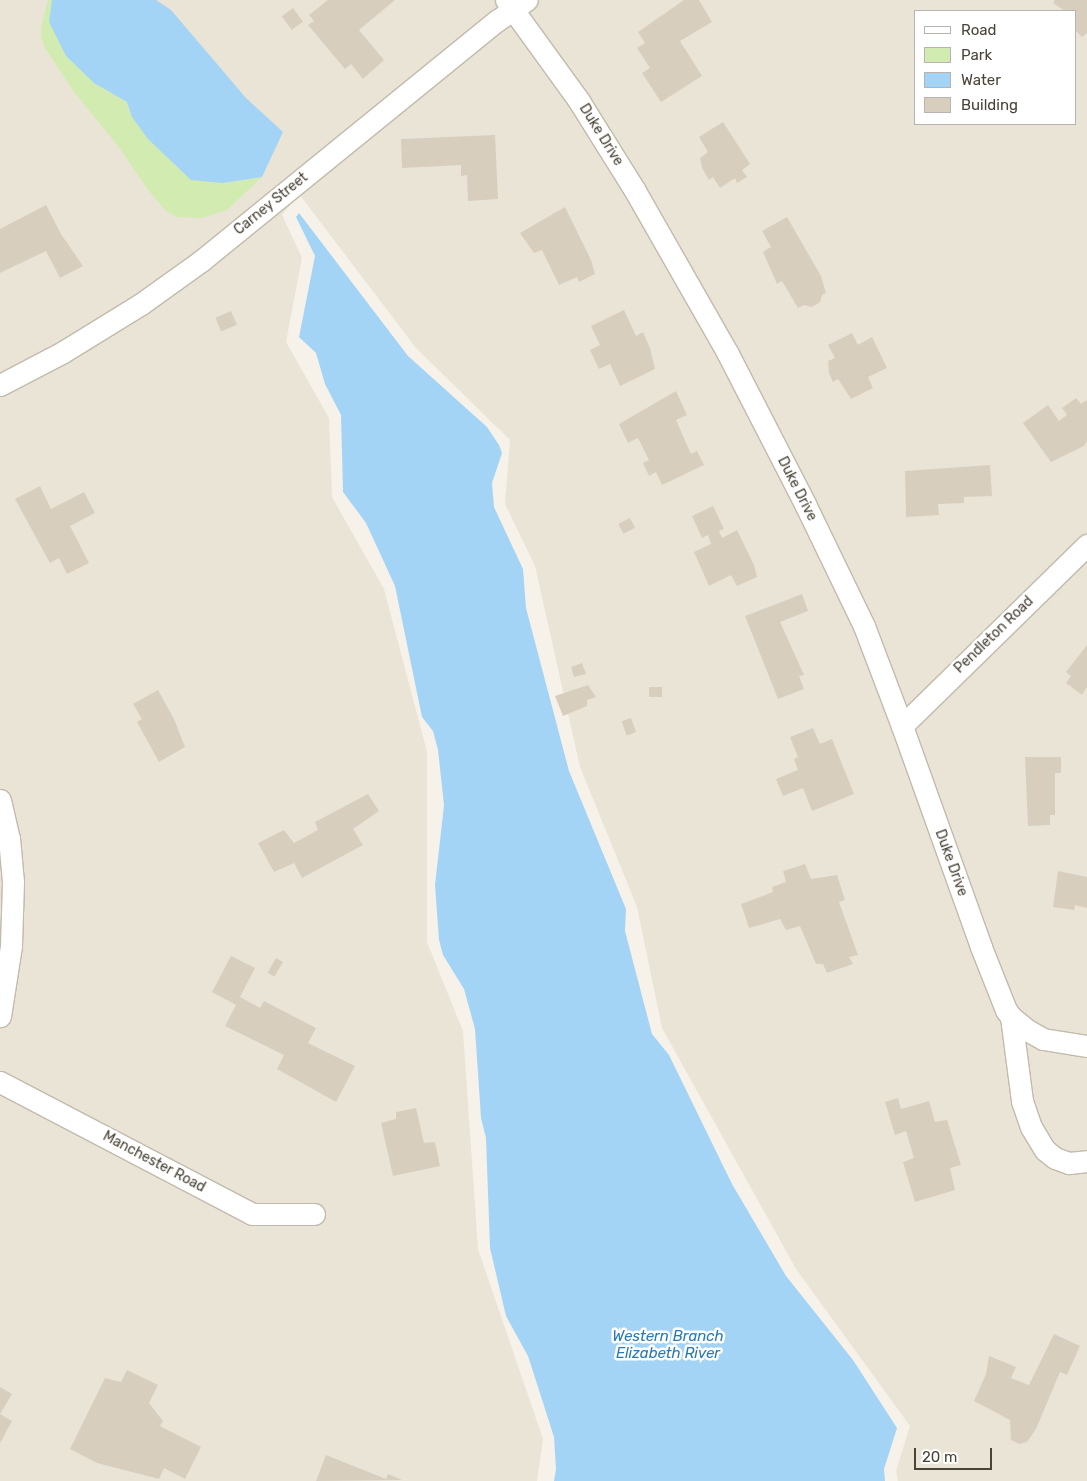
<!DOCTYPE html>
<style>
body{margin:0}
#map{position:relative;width:1087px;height:1481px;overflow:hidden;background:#f6f2ea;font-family:Rubik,sans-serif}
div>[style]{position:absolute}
.residential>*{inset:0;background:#eae4d7}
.green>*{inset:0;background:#d1ebb1}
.water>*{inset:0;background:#a4d4f5}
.building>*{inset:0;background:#d8cebe;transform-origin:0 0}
.roads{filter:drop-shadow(1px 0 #c2baab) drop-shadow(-1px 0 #c2baab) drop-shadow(0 1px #c2baab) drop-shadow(0 -1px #c2baab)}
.minor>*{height:21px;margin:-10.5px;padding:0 10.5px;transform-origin:10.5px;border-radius:10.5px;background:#fff}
span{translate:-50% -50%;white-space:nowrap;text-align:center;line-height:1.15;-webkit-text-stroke:5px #fff;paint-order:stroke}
.street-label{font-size:14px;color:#4a4337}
.water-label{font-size:15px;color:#287ab4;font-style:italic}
.legend{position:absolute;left:914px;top:10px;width:162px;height:115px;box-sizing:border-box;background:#fff;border:1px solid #b7b4af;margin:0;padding:6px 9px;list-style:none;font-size:15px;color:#4a4337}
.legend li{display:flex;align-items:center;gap:10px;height:25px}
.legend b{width:25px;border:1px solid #b7b4af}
.scale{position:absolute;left:914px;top:1448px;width:78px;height:22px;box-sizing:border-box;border:2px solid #4a4337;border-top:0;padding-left:6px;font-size:15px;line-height:18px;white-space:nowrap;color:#4a4337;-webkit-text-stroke:4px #fff;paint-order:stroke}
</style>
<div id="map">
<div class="residential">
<div style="clip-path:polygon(evenodd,0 0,1087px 0,1087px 1481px,898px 1481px,896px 1471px,910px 1426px,796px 1269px,662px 1028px,637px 907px,580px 767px,535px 566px,505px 504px,510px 440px,416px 348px,299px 194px,282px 215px,302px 258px,286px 342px,329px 418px,332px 497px,384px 589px,427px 752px,427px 942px,463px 1031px,478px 1249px,543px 1439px,537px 1481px,0 1481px,0 0,916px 11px,1076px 11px,1076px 124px,916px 124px,916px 11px)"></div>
</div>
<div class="green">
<div style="clip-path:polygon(48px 0,52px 0,49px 22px,94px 83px,127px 102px,132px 117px,223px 183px,262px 177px,227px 210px,202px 218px,177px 217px,166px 211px,149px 191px,118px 146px,74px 92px,45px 48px,41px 36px,42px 24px)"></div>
</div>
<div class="water">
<div style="clip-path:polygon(52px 0,156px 0,171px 10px,246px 98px,283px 132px,262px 177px,223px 183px,191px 180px,148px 139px,132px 117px,127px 102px,94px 83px,66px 56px,49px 22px)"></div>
<div style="clip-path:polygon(299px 213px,408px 356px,487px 427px,499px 445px,502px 453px,492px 483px,494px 507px,523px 569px,526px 608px,569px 771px,626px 909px,625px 931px,652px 1034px,669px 1055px,732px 1184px,786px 1276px,853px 1360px,897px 1428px,884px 1469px,885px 1481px,554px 1481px,556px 1469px,554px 1437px,528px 1356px,506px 1316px,490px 1248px,486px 1138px,481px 1118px,475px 1029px,464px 989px,443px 955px,439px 940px,435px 885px,444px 805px,438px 750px,433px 731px,422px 717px,395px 586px,366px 523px,343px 492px,341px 415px,325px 384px,316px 353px,299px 337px,315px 256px,296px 217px)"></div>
</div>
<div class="building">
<div style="clip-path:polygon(328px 0,395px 0,359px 30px,384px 60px,363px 79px,351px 64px,345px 69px,308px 25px,314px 21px,309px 15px)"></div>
<div style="clip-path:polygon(684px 0,699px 0,712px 22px,680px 41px,702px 76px,661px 102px,642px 73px,650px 68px,637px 48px,645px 43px,638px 32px)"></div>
<div style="clip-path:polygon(1055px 0,1087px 0,1087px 33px,1082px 37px,1076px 31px,1076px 11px,1065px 11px,1053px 3px)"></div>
<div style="left:293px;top:8px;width:17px;height:14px;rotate:54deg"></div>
<div style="clip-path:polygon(723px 122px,750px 164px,742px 170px,747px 177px,737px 183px,735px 178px,720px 188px,713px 177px,709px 180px,702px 168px,700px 158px,708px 152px,699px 137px)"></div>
<div style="clip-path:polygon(495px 135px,498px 199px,468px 201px,467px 175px,461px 176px,461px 165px,402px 168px,401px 139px)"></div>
<div style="clip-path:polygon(46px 205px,61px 234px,83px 266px,60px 278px,46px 251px,0 273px,0 229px)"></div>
<div style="clip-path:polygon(565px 207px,591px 260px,595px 274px,579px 282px,577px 277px,559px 285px,542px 250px,534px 253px,520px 233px)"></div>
<div style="clip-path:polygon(787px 217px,821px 276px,826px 293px,822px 295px,820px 302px,812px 307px,804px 305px,798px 308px,782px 281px,777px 284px,763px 252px,771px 247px,762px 231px)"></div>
<div style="clip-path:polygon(624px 310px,636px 336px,643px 332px,650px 348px,655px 369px,620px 386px,610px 364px,599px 369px,590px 350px,600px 345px,591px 326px)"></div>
<div style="left:231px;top:311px;width:15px;height:17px;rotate:67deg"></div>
<div style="clip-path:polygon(852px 333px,858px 345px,872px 337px,887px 368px,868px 377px,873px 388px,851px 399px,838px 379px,833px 382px,829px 373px,828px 361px,835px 358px,828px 345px)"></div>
<div style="clip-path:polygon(676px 391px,687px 415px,676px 420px,691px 454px,697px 451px,704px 465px,662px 485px,656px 472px,649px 476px,643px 463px,649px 460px,638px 438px,628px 443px,619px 424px)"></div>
<div style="clip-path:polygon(1076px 398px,1081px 404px,1087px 400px,1087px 441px,1084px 446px,1051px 462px,1023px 423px,1048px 405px,1059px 421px,1067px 415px,1062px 408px)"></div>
<div style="clip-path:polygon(990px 465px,992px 496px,964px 497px,964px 503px,938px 504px,939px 515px,906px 517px,905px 471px)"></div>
<div style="clip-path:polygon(40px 486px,51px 509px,84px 492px,95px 513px,70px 526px,89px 563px,67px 574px,59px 558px,50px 563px,15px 499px)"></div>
<div style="clip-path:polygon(713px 506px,724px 529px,719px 531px,722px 538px,737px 530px,754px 565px,757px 577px,737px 586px,731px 575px,709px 586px,694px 552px,711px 544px,708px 535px,702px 538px,692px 516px)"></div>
<div style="left:630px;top:518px;width:11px;height:13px;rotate:63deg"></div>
<div style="clip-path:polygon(802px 594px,808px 611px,780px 622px,804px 675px,799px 676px,804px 689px,778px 699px,745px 616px)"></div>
<div style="clip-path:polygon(1087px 645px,1087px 687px,1082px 695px,1066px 683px,1071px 676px,1066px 672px)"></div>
<div style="clip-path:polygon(582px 663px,586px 674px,574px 677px,571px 667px)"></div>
<div style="clip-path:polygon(588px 685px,596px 697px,587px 700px,587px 706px,563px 716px,555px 696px)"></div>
<div style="left:649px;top:687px;width:13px;height:10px"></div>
<div style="clip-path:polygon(158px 690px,174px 719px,185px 747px,159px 762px,137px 722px,142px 719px,133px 704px)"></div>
<div style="left:631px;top:718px;width:15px;height:10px;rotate:70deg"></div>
<div style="clip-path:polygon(813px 728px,820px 744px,832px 739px,854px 794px,812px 811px,803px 788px,783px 796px,776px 779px,798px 770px,794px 759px,798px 757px,790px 737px)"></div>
<div style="clip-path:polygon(1025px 757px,1061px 757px,1061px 773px,1055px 773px,1055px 815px,1050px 815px,1050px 825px,1028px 826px)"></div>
<div style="clip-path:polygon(368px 794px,379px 811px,353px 829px,363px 845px,302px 878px,294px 863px,274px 872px,258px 843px,284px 830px,294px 843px,318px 830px,315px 822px)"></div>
<div style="clip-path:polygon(805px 864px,811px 879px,837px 875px,845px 900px,839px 902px,858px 955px,849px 957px,853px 964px,827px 973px,823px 964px,816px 964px,800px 926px,786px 930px,780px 919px,749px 928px,741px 904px,773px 892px,772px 887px,786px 882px,783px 871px)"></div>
<div style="clip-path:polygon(1058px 871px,1087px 877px,1087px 908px,1075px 905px,1074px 910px,1053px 907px)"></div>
<div style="clip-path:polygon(231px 956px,255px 968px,240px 997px,260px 1008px,264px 1001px,316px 1028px,308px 1043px,355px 1066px,336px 1102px,277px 1069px,284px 1055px,225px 1026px,236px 1005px,212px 992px)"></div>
<div style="left:276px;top:958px;width:8px;height:17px;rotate:30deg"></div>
<div style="clip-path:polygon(898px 1098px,901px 1109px,929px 1101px,935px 1122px,947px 1120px,961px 1165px,950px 1168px,955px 1190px,915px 1202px,903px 1162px,914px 1158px,906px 1131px,895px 1135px,885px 1102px)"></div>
<div style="clip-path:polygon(416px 1108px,424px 1143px,435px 1142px,440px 1166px,393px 1176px,381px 1123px,396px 1119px,396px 1112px)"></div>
<div style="clip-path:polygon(1054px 1334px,1080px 1346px,1067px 1375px,1060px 1372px,1036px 1429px,1027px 1442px,1019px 1444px,1011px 1440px,1010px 1420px,974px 1401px,986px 1374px,989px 1356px,1016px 1367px,1011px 1378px,1029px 1385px)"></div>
<div style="clip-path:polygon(127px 1370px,158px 1385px,149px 1403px,163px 1421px,160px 1426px,201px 1447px,185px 1479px,164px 1468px,159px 1479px,97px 1463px,70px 1449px,105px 1378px,121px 1382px)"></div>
<div style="clip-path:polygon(0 1387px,12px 1394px,0 1414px,12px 1421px,0 1443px)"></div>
<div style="clip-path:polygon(326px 1455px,386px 1479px,388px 1474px,402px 1480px,316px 1481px)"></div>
</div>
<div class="roads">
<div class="minor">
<div style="left:506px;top:0;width:125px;rotate:54.1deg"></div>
<div style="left:579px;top:101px;width:104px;rotate:58deg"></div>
<div style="left:634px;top:189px;width:190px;rotate:60.3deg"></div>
<div style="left:728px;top:354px;width:169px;rotate:62.8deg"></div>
<div style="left:805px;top:504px;width:136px;rotate:64.2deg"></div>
<div style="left:864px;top:626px;width:107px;rotate:69.2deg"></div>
<div style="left:902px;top:726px;width:235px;rotate:70.3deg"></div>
<div style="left:981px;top:947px;width:68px;rotate:68.4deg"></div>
<div style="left:1006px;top:1010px;width:9px;rotate:54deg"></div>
<div style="left:1011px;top:1017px;width:85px;rotate:82.5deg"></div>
<div style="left:1022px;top:1101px;width:28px;rotate:71deg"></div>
<div style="left:1031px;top:1127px;width:27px;rotate:59deg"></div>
<div style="left:1045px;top:1150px;width:13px;rotate:39deg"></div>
<div style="left:1055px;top:1158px;width:15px;rotate:20deg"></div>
<div style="left:1069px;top:1163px;width:18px;rotate:-6deg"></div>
<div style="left:0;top:385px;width:71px;rotate:-27.6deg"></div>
<div style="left:63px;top:352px;width:92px;rotate:-31.6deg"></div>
<div style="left:141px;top:304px;width:74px;rotate:-35.6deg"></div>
<div style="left:201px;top:261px;width:382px;rotate:-39.1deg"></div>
<div style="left:498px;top:20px;width:35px;rotate:-35deg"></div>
<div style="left:902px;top:726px;width:259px;rotate:-44.4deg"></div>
<div style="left:0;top:800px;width:39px;rotate:77deg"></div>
<div style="left:9px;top:838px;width:44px;rotate:84.8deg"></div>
<div style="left:13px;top:882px;width:64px;rotate:91.8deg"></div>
<div style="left:11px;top:946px;width:71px;rotate:98.9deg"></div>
<div style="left:1011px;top:1017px;width:21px;rotate:39deg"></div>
<div style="left:1027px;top:1030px;width:18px;rotate:29deg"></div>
<div style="left:1043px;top:1039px;width:45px;rotate:9deg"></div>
<div style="left:0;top:1082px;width:284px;rotate:27.6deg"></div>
<div style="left:252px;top:1214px;width:62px"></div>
</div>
</div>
<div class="street-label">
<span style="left:601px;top:135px;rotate:58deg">Duke Drive</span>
<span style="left:271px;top:204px;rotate:-39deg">Carney Street</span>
<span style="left:797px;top:489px;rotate:63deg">Duke Drive</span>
<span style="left:994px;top:635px;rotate:-44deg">Pendleton Road</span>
<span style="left:951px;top:863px;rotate:70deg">Duke Drive</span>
<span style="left:154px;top:1162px;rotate:28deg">Manchester Road</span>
</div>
<div class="water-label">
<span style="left:668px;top:1345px">Western Branch<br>Elizabeth River</span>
</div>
<ul class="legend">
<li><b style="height:6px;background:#fff"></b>Road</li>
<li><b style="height:14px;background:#d1ebb1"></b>Park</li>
<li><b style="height:14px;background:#a4d4f5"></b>Water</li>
<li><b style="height:14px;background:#d8cebe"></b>Building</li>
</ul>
<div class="scale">20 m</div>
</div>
